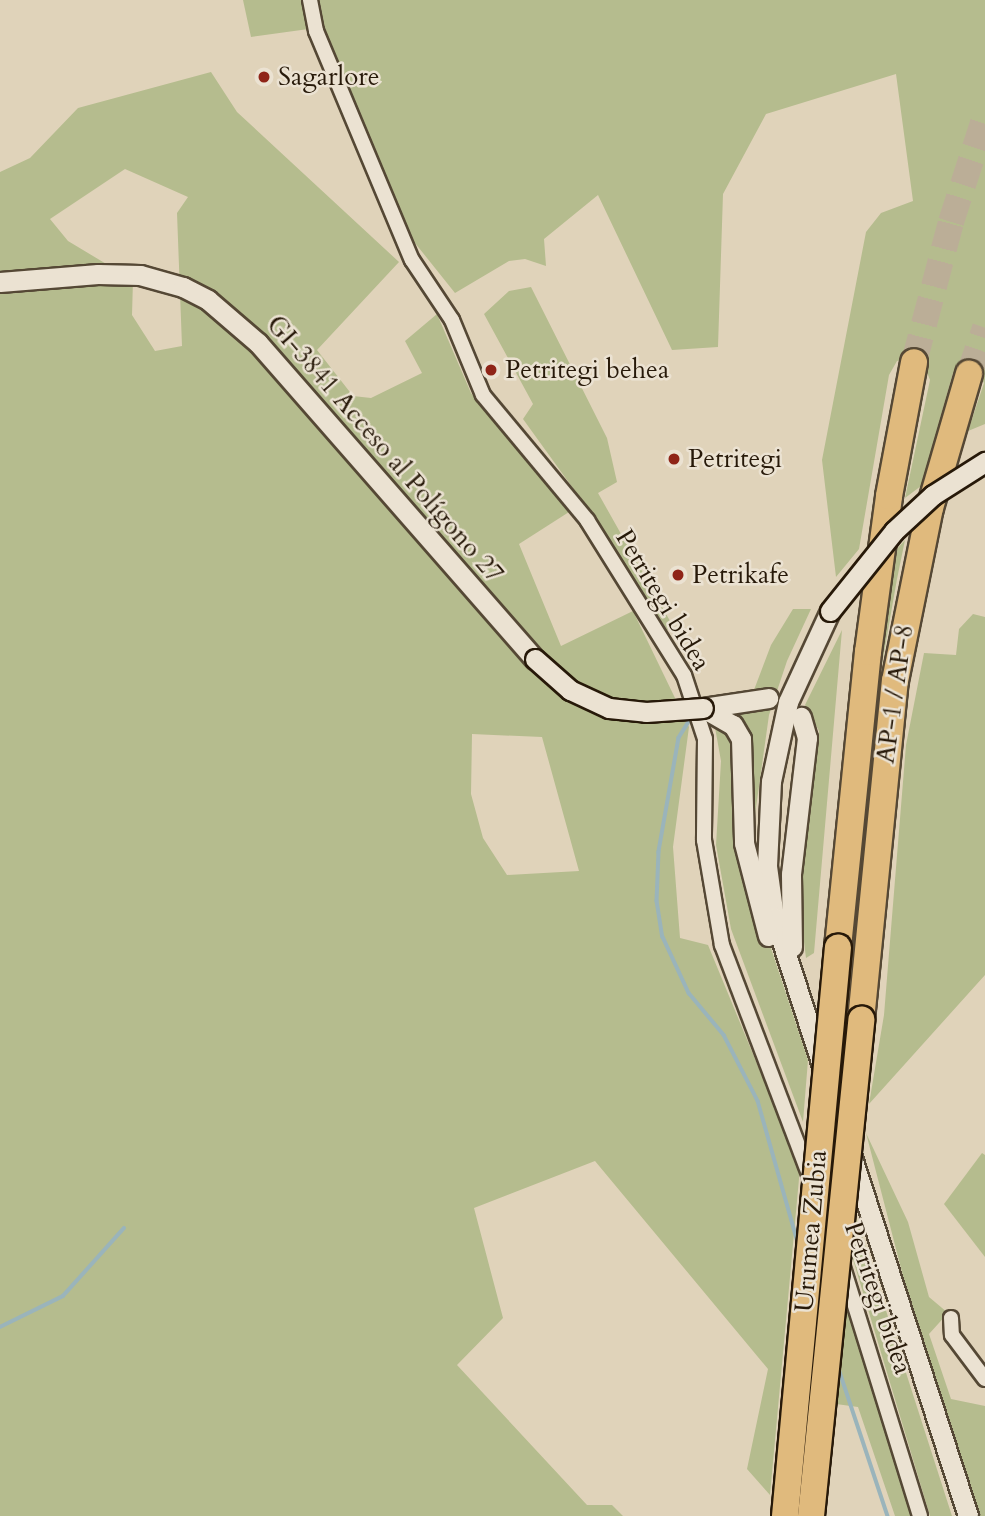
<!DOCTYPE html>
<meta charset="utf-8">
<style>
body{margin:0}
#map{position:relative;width:985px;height:1516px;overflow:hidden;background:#e0d3ba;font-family:Cardo,serif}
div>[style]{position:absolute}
.green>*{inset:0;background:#b5bc8e}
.stream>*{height:3.5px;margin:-1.75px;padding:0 1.75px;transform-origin:1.75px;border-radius:1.75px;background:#9ab4bb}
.motorway-tunnel>*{height:26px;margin-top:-13px;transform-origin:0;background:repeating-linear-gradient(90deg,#bbae97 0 26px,transparent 0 39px)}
.roads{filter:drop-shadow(2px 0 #554835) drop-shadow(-2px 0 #554835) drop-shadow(0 2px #554835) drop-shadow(0 -2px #554835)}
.minor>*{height:14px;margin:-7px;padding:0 7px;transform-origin:7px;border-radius:7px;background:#ebe2d2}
.secondary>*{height:19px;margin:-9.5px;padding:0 9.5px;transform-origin:9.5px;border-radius:9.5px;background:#ebe2d2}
.motorway>*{height:26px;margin:-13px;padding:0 13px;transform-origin:13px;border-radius:13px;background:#e0ba7d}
.bridges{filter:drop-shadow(2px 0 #271909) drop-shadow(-2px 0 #271909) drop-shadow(0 2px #271909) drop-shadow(0 -2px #271909)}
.secondary-bridge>*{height:19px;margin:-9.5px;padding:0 9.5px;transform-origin:9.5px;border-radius:9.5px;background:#ebe2d2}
.motorway-bridge>*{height:26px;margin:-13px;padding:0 13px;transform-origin:13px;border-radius:13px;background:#e0ba7d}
.dots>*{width:19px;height:19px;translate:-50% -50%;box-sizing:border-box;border:4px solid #ebe2d2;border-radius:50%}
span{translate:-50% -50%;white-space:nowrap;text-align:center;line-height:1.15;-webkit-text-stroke:5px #ebe2d2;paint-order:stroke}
.poi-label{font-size:26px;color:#271909}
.left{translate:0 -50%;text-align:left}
.street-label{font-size:26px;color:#271909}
</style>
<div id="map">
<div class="green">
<div style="clip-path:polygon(243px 0,985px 0,985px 424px,968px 431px,984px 383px,978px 373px,964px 367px,953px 373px,921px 486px,905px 498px,930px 380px,923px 362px,909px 358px,897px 361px,889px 375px,859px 549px,836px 577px,822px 460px,866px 232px,881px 213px,913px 201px,896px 74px,766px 114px,723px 194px,718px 347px,672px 350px,598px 195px,544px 239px,546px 266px,525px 259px,509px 261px,455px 293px,411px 238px,323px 27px,251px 37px)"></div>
<div style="clip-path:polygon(evenodd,211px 72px,237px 112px,399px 262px,317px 350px,353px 396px,371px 398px,422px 373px,405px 341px,437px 314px,471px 393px,569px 512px,519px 544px,561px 646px,633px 611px,689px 727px,673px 847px,680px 938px,708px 945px,800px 1168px,770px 1495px,747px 1469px,768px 1369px,595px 1161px,474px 1208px,503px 1318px,457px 1365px,587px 1505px,612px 1505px,623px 1516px,0 1516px,0 172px,30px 158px,78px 108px,211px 72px,125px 169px,188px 197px,177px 213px,182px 346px,155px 351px,132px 315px,133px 280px,68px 241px,50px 219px,125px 169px,211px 72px,472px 734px,542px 737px,579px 871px,507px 875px,483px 838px,471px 794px,472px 734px)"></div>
<div style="clip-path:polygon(531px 287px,607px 438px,617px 482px,598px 493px,674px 628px,667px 630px,606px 534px,523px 419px,533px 404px,484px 314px,509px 291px)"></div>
<div style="clip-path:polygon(905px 540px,897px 579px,881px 670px,896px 550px)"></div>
<div style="clip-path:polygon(793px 609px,811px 609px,787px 661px,769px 715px,752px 836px,763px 924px,808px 1060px,803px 1122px,731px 929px,716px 845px,721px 761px,711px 705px,746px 711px,771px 645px)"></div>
<div style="clip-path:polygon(973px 614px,985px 617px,985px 975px,869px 1104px,884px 1015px,906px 745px,924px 653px,956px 655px,959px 629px)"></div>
<div style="clip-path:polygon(842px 630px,814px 953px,806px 958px,799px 902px,819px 731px,805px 705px)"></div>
<div style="clip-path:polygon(866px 1133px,908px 1222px,929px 1297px,948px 1313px,929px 1334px,951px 1399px,985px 1406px,985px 1516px,977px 1516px,910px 1303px)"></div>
<div style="clip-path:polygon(982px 1153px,985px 1155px,985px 1257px,944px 1204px)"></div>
<div style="clip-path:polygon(856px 1217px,917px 1407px,952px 1516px,930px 1516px,852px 1256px)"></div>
<div style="clip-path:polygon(846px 1290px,914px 1516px,895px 1516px,858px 1407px,836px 1404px)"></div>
</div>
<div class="stream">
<div style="left:689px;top:722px;width:19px;rotate:122deg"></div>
<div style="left:679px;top:738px;width:116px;rotate:100deg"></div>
<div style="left:659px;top:852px;width:49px;rotate:92.3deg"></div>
<div style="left:657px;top:901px;width:36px;rotate:81deg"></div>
<div style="left:663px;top:937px;width:62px;rotate:65.1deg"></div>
<div style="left:689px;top:993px;width:55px;rotate:50.2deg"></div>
<div style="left:724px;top:1035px;width:74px;rotate:62.7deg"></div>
<div style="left:758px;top:1101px;width:147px;rotate:74.2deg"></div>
<div style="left:0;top:1327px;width:70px;rotate:-26.2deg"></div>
<div style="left:63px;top:1296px;width:91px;rotate:-48.1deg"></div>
<div style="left:838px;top:1366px;width:158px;rotate:71.6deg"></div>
</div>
<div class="motorway-tunnel">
<div style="left:914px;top:362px;width:145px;rotate:-75.2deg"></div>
<div style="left:951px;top:222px;width:110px;rotate:-72.1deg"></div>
<div style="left:969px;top:374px;width:49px;rotate:-70.8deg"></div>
</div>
<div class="roads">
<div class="minor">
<div style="left:310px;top:0;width:32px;rotate:79deg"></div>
<div style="left:316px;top:31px;width:248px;rotate:67.3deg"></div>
<div style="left:412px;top:260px;width:72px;rotate:56.3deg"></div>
<div style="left:452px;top:320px;width:81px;rotate:67.5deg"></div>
<div style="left:483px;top:395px;width:163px;rotate:50.2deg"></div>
<div style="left:587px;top:520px;width:183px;rotate:58deg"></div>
<div style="left:684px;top:675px;width:67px;rotate:71.8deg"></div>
<div style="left:705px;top:739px;width:101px;rotate:90.6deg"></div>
<div style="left:704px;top:840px;width:107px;rotate:80.3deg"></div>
<div style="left:722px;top:945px;width:250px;rotate:69.2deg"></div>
<div style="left:842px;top:1264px;width:264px;rotate:72.8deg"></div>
<div style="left:951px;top:1318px;width:17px;rotate:87deg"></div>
<div style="left:952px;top:1335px;width:55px;rotate:53.1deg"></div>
</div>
<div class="secondary">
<div style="left:0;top:282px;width:98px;rotate:-4.7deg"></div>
<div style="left:98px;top:274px;width:42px;rotate:1.4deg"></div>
<div style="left:140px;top:275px;width:45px;rotate:15.6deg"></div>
<div style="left:183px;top:287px;width:28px;rotate:27deg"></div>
<div style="left:208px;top:300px;width:66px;rotate:40.7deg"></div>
<div style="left:258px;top:343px;width:420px;rotate:48.8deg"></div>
<div style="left:830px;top:611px;width:100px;rotate:114.8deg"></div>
<div style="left:788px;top:702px;width:81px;rotate:102.1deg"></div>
<div style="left:771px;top:781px;width:85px;rotate:92.7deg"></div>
<div style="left:767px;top:866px;width:51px;rotate:82.2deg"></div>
<div style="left:774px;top:917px;width:630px;rotate:72.05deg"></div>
<div style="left:703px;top:708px;width:34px;rotate:30deg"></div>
<div style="left:733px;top:725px;width:16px;rotate:60deg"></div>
<div style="left:741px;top:739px;width:104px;rotate:88.3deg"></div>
<div style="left:744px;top:843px;width:96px;rotate:75.5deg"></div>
<div style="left:703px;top:708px;width:66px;rotate:-8.7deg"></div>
<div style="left:792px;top:947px;width:73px;rotate:-90.8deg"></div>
<div style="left:791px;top:874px;width:137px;rotate:-83.3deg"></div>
<div style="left:807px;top:738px;width:22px;rotate:-106deg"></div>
</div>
<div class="motorway">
<div style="left:838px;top:947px;width:297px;rotate:-84.2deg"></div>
<div style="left:868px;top:652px;width:157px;rotate:-82.3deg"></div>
<div style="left:889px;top:496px;width:136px;rotate:-79.4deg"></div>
<div style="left:861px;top:1020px;width:341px;rotate:-84.3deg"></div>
<div style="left:895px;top:681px;width:177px;rotate:-78.6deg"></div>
<div style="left:930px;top:508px;width:140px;rotate:-73.8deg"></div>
</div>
</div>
<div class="bridges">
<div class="secondary-bridge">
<div style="left:830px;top:611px;width:102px;rotate:-51.3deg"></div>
<div style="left:894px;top:531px;width:53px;rotate:-42.7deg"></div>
<div style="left:933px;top:495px;width:62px;rotate:-32.4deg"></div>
<div style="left:535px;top:659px;width:47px;rotate:41.5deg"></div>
<div style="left:570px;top:690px;width:43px;rotate:24.8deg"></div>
<div style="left:609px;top:708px;width:37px;rotate:6deg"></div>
<div style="left:646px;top:712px;width:57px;rotate:-4deg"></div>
</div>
<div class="motorway-bridge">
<div style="left:785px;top:1516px;width:571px;rotate:-84.68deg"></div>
<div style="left:811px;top:1516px;width:499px;rotate:-84.2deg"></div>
</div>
</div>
<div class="dots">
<div style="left:264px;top:77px;background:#8f2418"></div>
<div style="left:491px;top:370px;background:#8f2418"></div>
<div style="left:674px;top:459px;background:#8f2418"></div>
<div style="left:678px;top:575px;background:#8f2418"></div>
</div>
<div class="poi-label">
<span class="left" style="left:278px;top:77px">Sagarlore</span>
<span class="left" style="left:505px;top:370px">Petritegi behea</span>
<span class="left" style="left:688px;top:459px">Petritegi</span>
<span class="left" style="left:692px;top:575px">Petrikafe</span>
</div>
<div class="street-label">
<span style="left:385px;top:449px;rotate:49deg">GI-3841 Acceso al Polígono 27</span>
<span style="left:663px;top:600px;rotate:59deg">Petritegi bidea</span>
<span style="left:895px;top:694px;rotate:-82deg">AP-1 / AP-8</span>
<span style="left:811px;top:1231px;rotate:-85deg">Urumea Zubia</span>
<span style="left:878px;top:1298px;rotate:71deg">Petritegi bidea</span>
</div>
</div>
